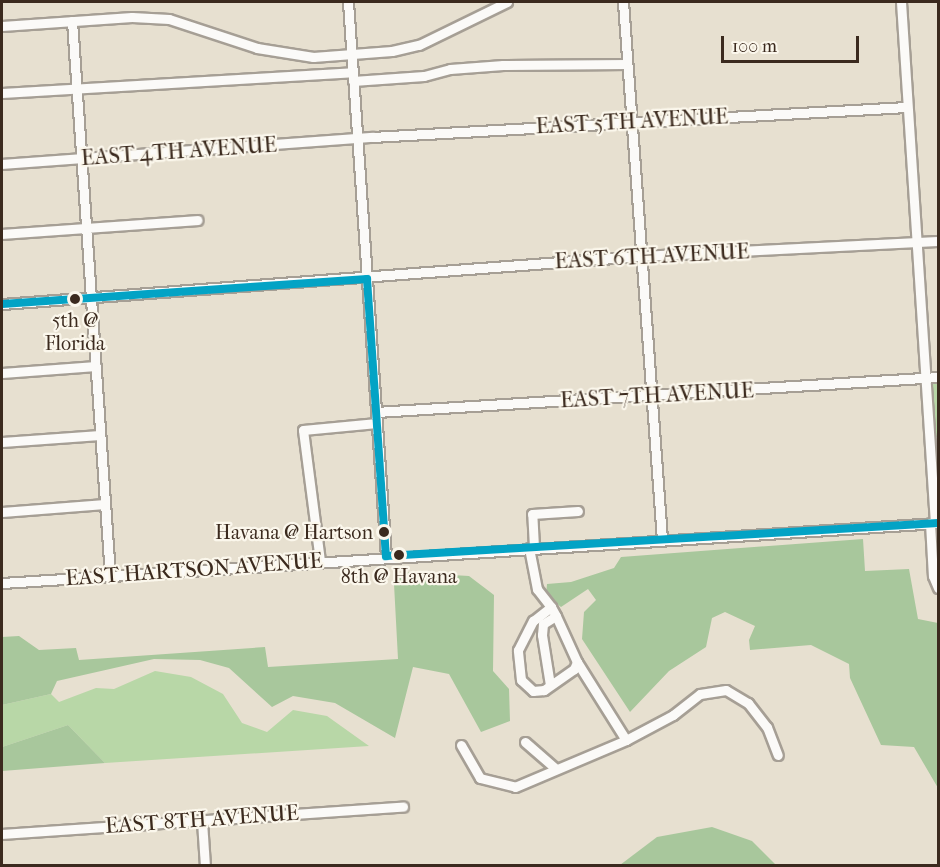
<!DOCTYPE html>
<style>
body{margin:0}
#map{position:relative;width:940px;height:867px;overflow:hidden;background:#e7e0d0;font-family:"IM FELL French Canon",serif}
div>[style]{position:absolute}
.green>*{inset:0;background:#b8d7a7}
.forest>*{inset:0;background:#a8c79c}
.roads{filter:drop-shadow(2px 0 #a69f95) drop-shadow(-2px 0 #a69f95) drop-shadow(0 2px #a69f95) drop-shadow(0 -2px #a69f95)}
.minor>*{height:9px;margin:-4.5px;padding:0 4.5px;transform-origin:4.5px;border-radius:4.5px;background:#fbfaf8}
.bus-1>*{height:8px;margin:-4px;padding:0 4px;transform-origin:4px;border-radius:4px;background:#03a3c5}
.dots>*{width:16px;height:16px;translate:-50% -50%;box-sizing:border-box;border:3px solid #fbf7ec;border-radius:50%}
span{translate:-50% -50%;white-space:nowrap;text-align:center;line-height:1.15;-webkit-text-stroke:4.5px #fbf7ec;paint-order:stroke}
.bus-label{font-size:20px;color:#3b2a1e}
.right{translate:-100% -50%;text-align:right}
.street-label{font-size:22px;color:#3b2a1e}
.frame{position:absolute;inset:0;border:3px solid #3b2a1e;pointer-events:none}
.scale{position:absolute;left:721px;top:36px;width:138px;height:27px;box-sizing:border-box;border:3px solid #3b2a1e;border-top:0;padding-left:8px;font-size:18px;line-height:21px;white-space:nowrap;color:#3b2a1e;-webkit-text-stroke:4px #fbf7ec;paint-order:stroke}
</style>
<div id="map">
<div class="green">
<div style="clip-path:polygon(929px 381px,938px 381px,938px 437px,933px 437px)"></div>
<div style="clip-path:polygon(155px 671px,191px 677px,223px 694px,242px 723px,267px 732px,293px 710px,327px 716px,369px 746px,105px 763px,68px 725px,2px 747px,2px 705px,51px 694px,59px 702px,96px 688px,114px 689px)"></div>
</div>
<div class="forest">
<div style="clip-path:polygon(863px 539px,865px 571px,909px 569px,918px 619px,938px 623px,938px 788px,914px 747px,881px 745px,850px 678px,849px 664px,811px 645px,750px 650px,749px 640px,755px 626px,725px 612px,712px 618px,706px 647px,669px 671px,630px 712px,582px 639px,584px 612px,596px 600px,588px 589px,561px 607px,546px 595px,547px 584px,571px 582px,614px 568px,621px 557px)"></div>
<div style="clip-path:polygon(402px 572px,469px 576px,494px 595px,493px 671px,509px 689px,510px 721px,481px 732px,449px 674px,413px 667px,395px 738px,335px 703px,293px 696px,272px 707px,229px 668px,200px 660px,154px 659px,57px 681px,51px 694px,2px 705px,2px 637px,19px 636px,39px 650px,76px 648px,79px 660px,265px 647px,268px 667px,398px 659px,394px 584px)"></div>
<div style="clip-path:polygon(68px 725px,105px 763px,2px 771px,2px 747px)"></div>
<div style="clip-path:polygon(712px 827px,752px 841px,776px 865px,620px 865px,657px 837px)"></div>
</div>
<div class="roads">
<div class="minor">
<div style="left:348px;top:2px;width:555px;rotate:86.08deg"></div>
<div style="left:623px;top:2px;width:539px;rotate:85.85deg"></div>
<div style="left:901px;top:2px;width:522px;rotate:86.27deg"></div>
<div style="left:72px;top:21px;width:556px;rotate:86.08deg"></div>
<div style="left:2px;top:26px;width:130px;rotate:-4deg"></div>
<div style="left:132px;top:17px;width:37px;rotate:3deg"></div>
<div style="left:169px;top:19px;width:93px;rotate:18.2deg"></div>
<div style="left:257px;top:48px;width:57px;rotate:9.1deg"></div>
<div style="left:313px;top:57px;width:79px;rotate:-4.3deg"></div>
<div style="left:392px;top:51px;width:28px;rotate:-13deg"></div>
<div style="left:419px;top:45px;width:98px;rotate:-26deg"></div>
<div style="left:353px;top:81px;width:71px;rotate:-4deg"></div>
<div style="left:424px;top:76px;width:27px;rotate:-15deg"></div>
<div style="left:450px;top:69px;width:53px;rotate:-4.3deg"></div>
<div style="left:503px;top:65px;width:124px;rotate:-0.5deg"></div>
<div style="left:2px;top:93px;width:351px;rotate:-3.4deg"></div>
<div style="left:2px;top:164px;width:371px;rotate:-4.2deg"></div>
<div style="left:372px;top:137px;width:536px;rotate:-3.21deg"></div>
<div style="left:2px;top:234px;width:196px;rotate:-4.1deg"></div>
<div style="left:2px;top:304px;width:640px;rotate:-4.3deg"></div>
<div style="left:640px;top:256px;width:298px;rotate:-2.9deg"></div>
<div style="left:2px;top:373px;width:94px;rotate:-4.3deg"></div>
<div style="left:376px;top:412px;width:563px;rotate:-3.56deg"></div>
<div style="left:2px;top:442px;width:98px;rotate:-4.1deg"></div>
<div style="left:2px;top:512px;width:103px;rotate:-4.4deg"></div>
<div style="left:930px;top:523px;width:53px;rotate:86.8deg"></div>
<div style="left:933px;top:576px;width:13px;rotate:67deg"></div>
<div style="left:534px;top:547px;width:33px;rotate:-93deg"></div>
<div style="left:532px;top:514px;width:46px;rotate:-3.7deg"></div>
<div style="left:529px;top:548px;width:42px;rotate:79deg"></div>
<div style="left:537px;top:589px;width:23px;rotate:52deg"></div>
<div style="left:551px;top:607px;width:10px;rotate:61deg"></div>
<div style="left:556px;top:616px;width:51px;rotate:65.5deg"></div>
<div style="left:577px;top:662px;width:8px;rotate:113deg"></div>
<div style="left:574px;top:669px;width:37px;rotate:145deg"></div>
<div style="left:544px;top:690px;width:11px;rotate:175deg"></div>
<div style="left:533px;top:691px;width:16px;rotate:-137deg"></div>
<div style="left:521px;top:680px;width:30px;rotate:-96deg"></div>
<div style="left:518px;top:650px;width:33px;rotate:-63deg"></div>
<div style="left:533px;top:621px;width:23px;rotate:-38deg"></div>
<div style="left:320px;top:561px;width:132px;rotate:-97.4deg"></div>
<div style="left:303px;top:430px;width:74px;rotate:-5.4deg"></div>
<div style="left:2px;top:583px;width:938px;rotate:-3.67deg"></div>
<div style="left:577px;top:662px;width:92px;rotate:57.9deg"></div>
<div style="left:626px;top:740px;width:53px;rotate:-28deg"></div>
<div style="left:673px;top:715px;width:34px;rotate:-38deg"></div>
<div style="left:700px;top:694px;width:26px;rotate:-9deg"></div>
<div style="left:726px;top:690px;width:26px;rotate:31deg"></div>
<div style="left:748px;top:703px;width:31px;rotate:52deg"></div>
<div style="left:767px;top:727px;width:30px;rotate:69deg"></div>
<div style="left:550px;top:685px;width:51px;rotate:-99.1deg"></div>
<div style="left:542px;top:635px;width:11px;rotate:-85deg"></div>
<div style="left:543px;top:624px;width:15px;rotate:-32deg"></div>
<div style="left:525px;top:742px;width:41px;rotate:41.1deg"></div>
<div style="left:461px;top:745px;width:38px;rotate:60deg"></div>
<div style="left:480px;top:778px;width:36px;rotate:14deg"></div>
<div style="left:515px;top:787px;width:121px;rotate:-22.9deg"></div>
<div style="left:202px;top:821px;width:45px;rotate:86.2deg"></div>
<div style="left:2px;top:834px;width:402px;rotate:-3.9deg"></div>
</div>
</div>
<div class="bus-1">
<div style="left:2px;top:304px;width:366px;rotate:-3.9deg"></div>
<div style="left:367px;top:279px;width:278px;rotate:86.1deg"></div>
<div style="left:386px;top:556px;width:553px;rotate:-3.42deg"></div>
</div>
<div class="dots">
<div style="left:75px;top:299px;background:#3b2a1e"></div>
<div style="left:384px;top:532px;background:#3b2a1e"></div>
<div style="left:399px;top:555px;background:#3b2a1e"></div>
</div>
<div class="bus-label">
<span style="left:75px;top:332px">5th @<br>Florida</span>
<span class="right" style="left:373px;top:532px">Havana @ Hartson</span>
<span style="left:399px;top:576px">8th @ Havana</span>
</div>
<div class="street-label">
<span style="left:632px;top:122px;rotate:-3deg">EAST 5TH AVENUE</span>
<span style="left:179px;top:152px;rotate:-4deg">EAST 4TH AVENUE</span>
<span style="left:652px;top:257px;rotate:-3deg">EAST 6TH AVENUE</span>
<span style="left:657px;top:396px;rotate:-3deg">EAST 7TH AVENUE</span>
<span style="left:194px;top:570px;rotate:-4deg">EAST HARTSON AVENUE</span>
<span style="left:202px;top:820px;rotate:-4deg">EAST 8TH AVENUE</span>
</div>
<div class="frame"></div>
<div class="scale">100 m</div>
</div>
